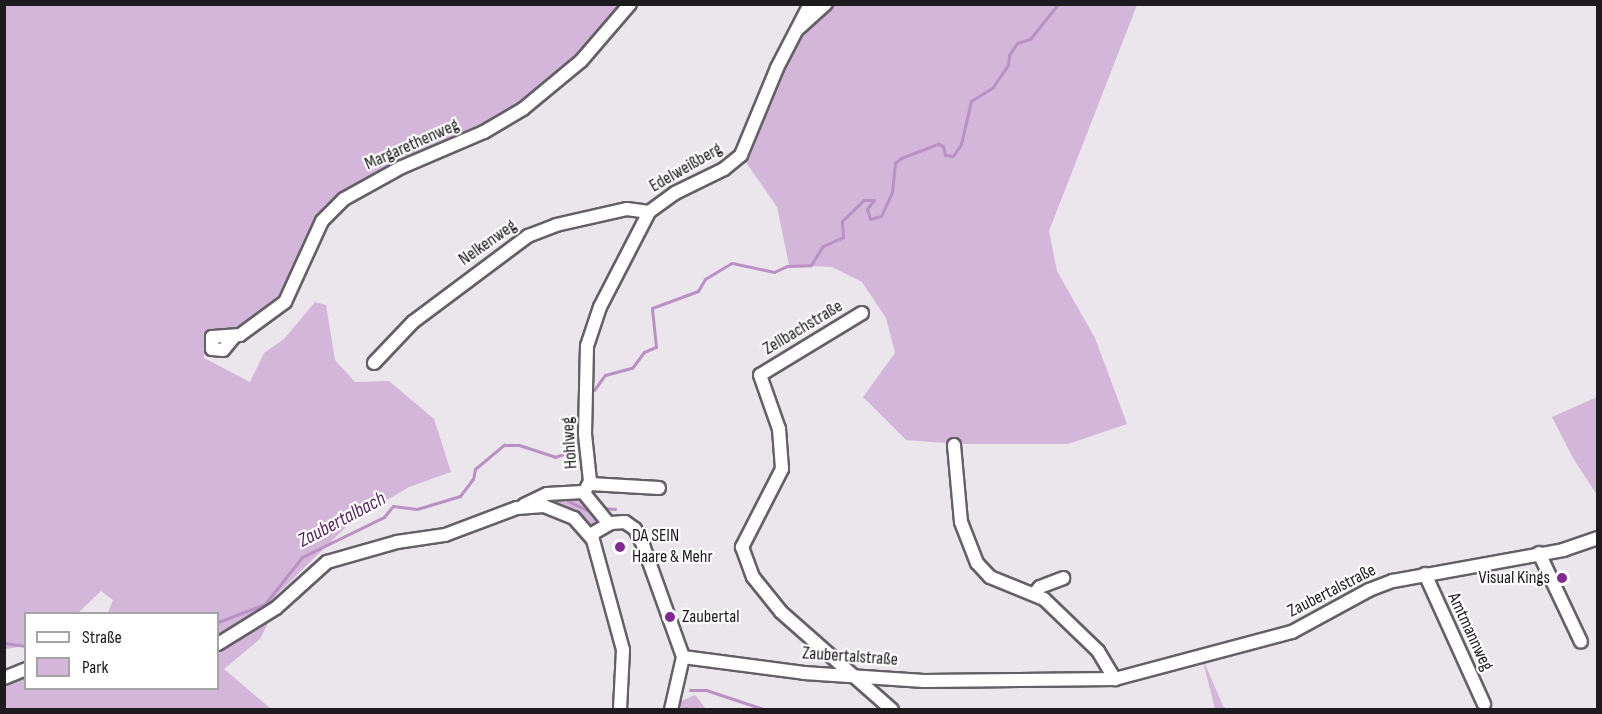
<!DOCTYPE html>
<meta charset="utf-8">
<style>
body{margin:0}
#map{position:relative;width:1602px;height:714px;overflow:hidden;background:#ebe5ec;font-family:"Sofia Sans Condensed",sans-serif}
div>[style]{position:absolute}
.green>*{inset:0;background:#d4b6db}
.stream>*{height:3px;margin:-1.5px;padding:0 1.5px;transform-origin:1.5px;border-radius:1.5px;background:#bb90c5}
.roads{filter:drop-shadow(2px 0 #656067) drop-shadow(-2px 0 #656067) drop-shadow(0 2px #656067) drop-shadow(0 -2px #656067)}
.minor>*{height:12px;margin:-6px;padding:0 6px;transform-origin:6px;border-radius:6px;background:#fff}
.dots>*{width:16px;height:16px;translate:-50% -50%;box-sizing:border-box;border:3px solid #fff;border-radius:50%}
span{translate:-50% -50%;white-space:nowrap;text-align:center;line-height:1.15;-webkit-text-stroke:4.5px #fff;paint-order:stroke}
.street-label{font-size:18px;color:#1d1b1d}
.poi-label{font-size:18px;color:#1d1b1d}
.left{translate:0 -50%;text-align:left}
.right{translate:-100% -50%;text-align:right}
.water-label{font-size:20px;color:#582364;font-style:italic}
.frame{position:absolute;inset:0;border:6px solid #1d1b1d;pointer-events:none}
.legend{position:absolute;left:24px;top:612px;width:195px;height:78px;box-sizing:border-box;background:#fff;border:2px solid #a5a4a5;margin:0;padding:8px 10px;list-style:none;font-size:18px;color:#1d1b1d}
.legend li{display:flex;align-items:center;gap:12px;height:30px}
.legend b{width:30px;border:2px solid #a5a4a5}
</style>
<div id="map">
<div class="green">
<div style="clip-path:polygon(4px 5px,625px 5px,576px 60px,540px 93px,497px 120px,342px 193px,320px 212px,278px 302px,236px 330px,212px 328px,204px 335px,204px 358px,250px 382px,264px 353px,284px 339px,315px 302px,326px 305px,335px 360px,355px 382px,389px 381px,434px 419px,451px 472px,409px 487px,353px 520px,261px 610px,269px 621px,260px 639px,224px 669px,271px 709px,5px 709px,5px 685px,25px 675px,26px 688px,218px 688px,218px 614px,108px 613px,113px 600px,101px 591px,78px 613px,26px 614px,25px 646px,5px 649px)"></div>
<div style="clip-path:polygon(830px 5px,1137px 5px,1049px 231px,1057px 271px,1095px 338px,1127px 424px,1068px 444px,957px 444px,906px 440px,863px 397px,895px 353px,886px 318px,862px 282px,832px 267px,789px 265px,777px 207px,745px 161px,750px 156px,773px 84px,800px 35px)"></div>
<div style="clip-path:polygon(1597px 397px,1597px 495px,1573px 458px,1552px 417px)"></div>
<div style="clip-path:polygon(571px 496px,582px 499px,604px 519px,590px 526px,575px 510px,542px 499px)"></div>
<div style="clip-path:polygon(1202px 657px,1223px 706px,1227px 709px,1215px 709px)"></div>
<div style="clip-path:polygon(695px 695px,706px 709px,662px 710px)"></div>
</div>
<div class="stream">
<div style="left:594px;top:390px;width:19px;rotate:-54deg"></div>
<div style="left:605px;top:375px;width:28px;rotate:-15deg"></div>
<div style="left:632px;top:368px;width:20px;rotate:-53deg"></div>
<div style="left:644px;top:352px;width:13px;rotate:-23deg"></div>
<div style="left:656px;top:347px;width:39px;rotate:-96deg"></div>
<div style="left:652px;top:308px;width:49px;rotate:-20.3deg"></div>
<div style="left:698px;top:291px;width:14px;rotate:-60deg"></div>
<div style="left:705px;top:279px;width:31px;rotate:-31deg"></div>
<div style="left:732px;top:263px;width:43px;rotate:12.1deg"></div>
<div style="left:774px;top:272px;width:14px;rotate:-25deg"></div>
<div style="left:787px;top:266px;width:24px;rotate:-2deg"></div>
<div style="left:811px;top:265px;width:22px;rotate:-58deg"></div>
<div style="left:823px;top:246px;width:22px;rotate:-24deg"></div>
<div style="left:843px;top:237px;width:16px;rotate:-94deg"></div>
<div style="left:842px;top:221px;width:30px;rotate:-44deg"></div>
<div style="left:864px;top:200px;width:10px"></div>
<div style="left:874px;top:200px;width:11px;rotate:128deg"></div>
<div style="left:867px;top:209px;width:10px;rotate:73deg"></div>
<div style="left:870px;top:219px;width:11px;rotate:-15deg"></div>
<div style="left:881px;top:216px;width:26px;rotate:-65deg"></div>
<div style="left:892px;top:192px;width:29px;rotate:-84deg"></div>
<div style="left:895px;top:163px;width:8px;rotate:-40deg"></div>
<div style="left:901px;top:158px;width:40px;rotate:-21deg"></div>
<div style="left:938px;top:144px;width:5px;rotate:22deg"></div>
<div style="left:943px;top:146px;width:9px;rotate:77deg"></div>
<div style="left:945px;top:155px;width:8px;rotate:7deg"></div>
<div style="left:953px;top:156px;width:14px;rotate:-56deg"></div>
<div style="left:961px;top:144px;width:44px;rotate:-76.9deg"></div>
<div style="left:971px;top:101px;width:26px;rotate:-32deg"></div>
<div style="left:993px;top:87px;width:27px;rotate:-56deg"></div>
<div style="left:1008px;top:65px;width:10px;rotate:-84deg"></div>
<div style="left:1009px;top:55px;width:14px;rotate:-56deg"></div>
<div style="left:1017px;top:43px;width:14px;rotate:-17deg"></div>
<div style="left:1030px;top:39px;width:45px;rotate:-51.3deg"></div>
<div style="left:562px;top:498px;width:28px;rotate:26deg"></div>
<div style="left:603px;top:508px;width:12px;rotate:5deg"></div>
<div style="left:218px;top:622px;width:50px;rotate:-21deg"></div>
<div style="left:265px;top:604px;width:60px;rotate:-51.8deg"></div>
<div style="left:302px;top:557px;width:91px;rotate:-26deg"></div>
<div style="left:384px;top:517px;width:14px;rotate:-51deg"></div>
<div style="left:393px;top:506px;width:24px;rotate:7deg"></div>
<div style="left:417px;top:509px;width:45px;rotate:-16.8deg"></div>
<div style="left:460px;top:496px;width:21px;rotate:-53deg"></div>
<div style="left:473px;top:479px;width:10px;rotate:-79deg"></div>
<div style="left:475px;top:469px;width:38px;rotate:-40deg"></div>
<div style="left:504px;top:445px;width:15px"></div>
<div style="left:519px;top:445px;width:38px;rotate:18deg"></div>
<div style="left:555px;top:457px;width:15px;rotate:-20deg"></div>
<div style="left:569px;top:452px;width:14px;rotate:-51deg"></div>
<div style="left:4px;top:643px;width:22px;rotate:8deg"></div>
<div style="left:690px;top:690px;width:16px"></div>
<div style="left:706px;top:690px;width:63px;rotate:18.4deg"></div>
<div style="left:686px;top:710px;width:2px;rotate:-90deg"></div>
</div>
<div class="roads">
<div class="minor">
<div style="left:799px;top:28px;width:36px;rotate:-42deg"></div>
<div style="left:862px;top:313px;width:119px;rotate:148.7deg"></div>
<div style="left:760px;top:375px;width:57px;rotate:70.6deg"></div>
<div style="left:779px;top:429px;width:40px;rotate:85.7deg"></div>
<div style="left:782px;top:469px;width:88px;rotate:117.1deg"></div>
<div style="left:742px;top:547px;width:32px;rotate:70deg"></div>
<div style="left:753px;top:577px;width:45px;rotate:51.3deg"></div>
<div style="left:781px;top:612px;width:148px;rotate:41.4deg"></div>
<div style="left:234px;top:337px;width:17px;rotate:130deg"></div>
<div style="left:223px;top:350px;width:11px;rotate:-175deg"></div>
<div style="left:212px;top:349px;width:12px;rotate:-90deg"></div>
<div style="left:212px;top:337px;width:28px;rotate:-4deg"></div>
<div style="left:240px;top:335px;width:56px;rotate:-36.3deg"></div>
<div style="left:285px;top:302px;width:89px;rotate:-65.4deg"></div>
<div style="left:322px;top:221px;width:31px;rotate:-45deg"></div>
<div style="left:344px;top:199px;width:66px;rotate:-28.9deg"></div>
<div style="left:402px;top:167px;width:89px;rotate:-23.1deg"></div>
<div style="left:484px;top:132px;width:45px;rotate:-30.5deg"></div>
<div style="left:523px;top:109px;width:75px;rotate:-39.6deg"></div>
<div style="left:581px;top:61px;width:75px;rotate:-49.3deg"></div>
<div style="left:374px;top:363px;width:57px;rotate:-46.4deg"></div>
<div style="left:413px;top:322px;width:144px;rotate:-36.8deg"></div>
<div style="left:528px;top:236px;width:30px;rotate:-21deg"></div>
<div style="left:556px;top:225px;width:73px;rotate:-12.7deg"></div>
<div style="left:627px;top:209px;width:22px;rotate:8deg"></div>
<div style="left:954px;top:445px;width:77px;rotate:84.8deg"></div>
<div style="left:961px;top:522px;width:44px;rotate:68.7deg"></div>
<div style="left:977px;top:563px;width:19px;rotate:47deg"></div>
<div style="left:990px;top:577px;width:58px;rotate:22.2deg"></div>
<div style="left:1044px;top:599px;width:75px;rotate:43.9deg"></div>
<div style="left:1098px;top:651px;width:33px;rotate:59deg"></div>
<div style="left:590px;top:484px;width:69px;rotate:3.3deg"></div>
<div style="left:584px;top:493px;width:13px;rotate:-63deg"></div>
<div style="left:590px;top:481px;width:47px;rotate:-96.1deg"></div>
<div style="left:585px;top:434px;width:88px;rotate:-88.7deg"></div>
<div style="left:587px;top:346px;width:41px;rotate:-71.6deg"></div>
<div style="left:600px;top:307px;width:107px;rotate:-62.7deg"></div>
<div style="left:649px;top:212px;width:32px;rotate:-36deg"></div>
<div style="left:675px;top:193px;width:55px;rotate:-26.1deg"></div>
<div style="left:724px;top:169px;width:22px;rotate:-39deg"></div>
<div style="left:741px;top:155px;width:94px;rotate:-67.5deg"></div>
<div style="left:777px;top:68px;width:72px;rotate:-62.7deg"></div>
<div style="left:524px;top:505px;width:25px;rotate:-26deg"></div>
<div style="left:547px;top:494px;width:36px;rotate:-3deg"></div>
<div style="left:583px;top:492px;width:41px;rotate:50.9deg"></div>
<div style="left:590px;top:535px;width:24px;rotate:-30deg"></div>
<div style="left:611px;top:523px;width:14px;rotate:-4deg"></div>
<div style="left:625px;top:522px;width:12px;rotate:35deg"></div>
<div style="left:635px;top:529px;width:18px;rotate:63deg"></div>
<div style="left:643px;top:545px;width:119px;rotate:70.3deg"></div>
<div style="left:683px;top:657px;width:54px;rotate:102.8deg"></div>
<div style="left:1539px;top:553px;width:98px;rotate:64.7deg"></div>
<div style="left:1425px;top:574px;width:143px;rotate:65.6deg"></div>
<div style="left:1034px;top:594px;width:9px;rotate:-49deg"></div>
<div style="left:1040px;top:587px;width:25px;rotate:-21deg"></div>
<div style="left:218px;top:644px;width:68px;rotate:-31.8deg"></div>
<div style="left:276px;top:608px;width:69px;rotate:-42deg"></div>
<div style="left:327px;top:562px;width:73px;rotate:-15.9deg"></div>
<div style="left:397px;top:542px;width:49px;rotate:-8.3deg"></div>
<div style="left:445px;top:535px;width:77px;rotate:-20.6deg"></div>
<div style="left:517px;top:508px;width:27px;rotate:-4deg"></div>
<div style="left:544px;top:506px;width:32px;rotate:22deg"></div>
<div style="left:574px;top:518px;width:29px;rotate:49deg"></div>
<div style="left:593px;top:540px;width:114px;rotate:74.7deg"></div>
<div style="left:623px;top:650px;width:60px;rotate:92.9deg"></div>
<div style="left:683px;top:657px;width:122px;rotate:7.5deg"></div>
<div style="left:804px;top:673px;width:120px;rotate:3.8deg"></div>
<div style="left:924px;top:681px;width:191px;rotate:-0.6deg"></div>
<div style="left:1115px;top:679px;width:183px;rotate:-14.9deg"></div>
<div style="left:1292px;top:632px;width:88px;rotate:-28.6deg"></div>
<div style="left:1369px;top:590px;width:26px;rotate:-21deg"></div>
<div style="left:1393px;top:581px;width:173px;rotate:-10.3deg"></div>
<div style="left:1563px;top:550px;width:37px;rotate:-19deg"></div>
<div style="left:4px;top:678px;width:24px;rotate:-22deg"></div>
</div>
</div>
<div class="dots">
<div style="left:620px;top:547px;background:#832995"></div>
<div style="left:1562px;top:578px;background:#832995"></div>
<div style="left:670px;top:617px;background:#832995"></div>
</div>
<div class="street-label">
<span style="left:412px;top:145px;rotate:-24deg">Margarethenweg</span>
<span style="left:686px;top:168px;rotate:-30deg">Edelweißberg</span>
<span style="left:488px;top:243px;rotate:-35deg">Nelkenweg</span>
<span style="left:803px;top:328px;rotate:-31deg">Zellbachstraße</span>
<span style="left:570px;top:443px;rotate:-94deg">Hohlweg</span>
<span style="left:1332px;top:591px;rotate:-27deg">Zaubertalstraße</span>
<span style="left:1470px;top:632px;rotate:65deg">Amtmannweg</span>
<span style="left:850px;top:657px;rotate:4deg">Zaubertalstraße</span>
</div>
<div class="poi-label">
<span class="left" style="left:632px;top:547px">DA SEIN<br>Haare &amp; Mehr</span>
<span class="right" style="left:1550px;top:578px">Visual Kings</span>
<span class="left" style="left:682px;top:617px">Zaubertal</span>
</div>
<div class="water-label">
<span style="left:342px;top:520px;rotate:-28deg">Zaubertalbach</span>
</div>
<div class="frame"></div>
<ul class="legend">
<li><b style="height:8px;background:#fff"></b>Straße</li>
<li><b style="height:16px;background:#d4b6db"></b>Park</li>
</ul>
</div>
